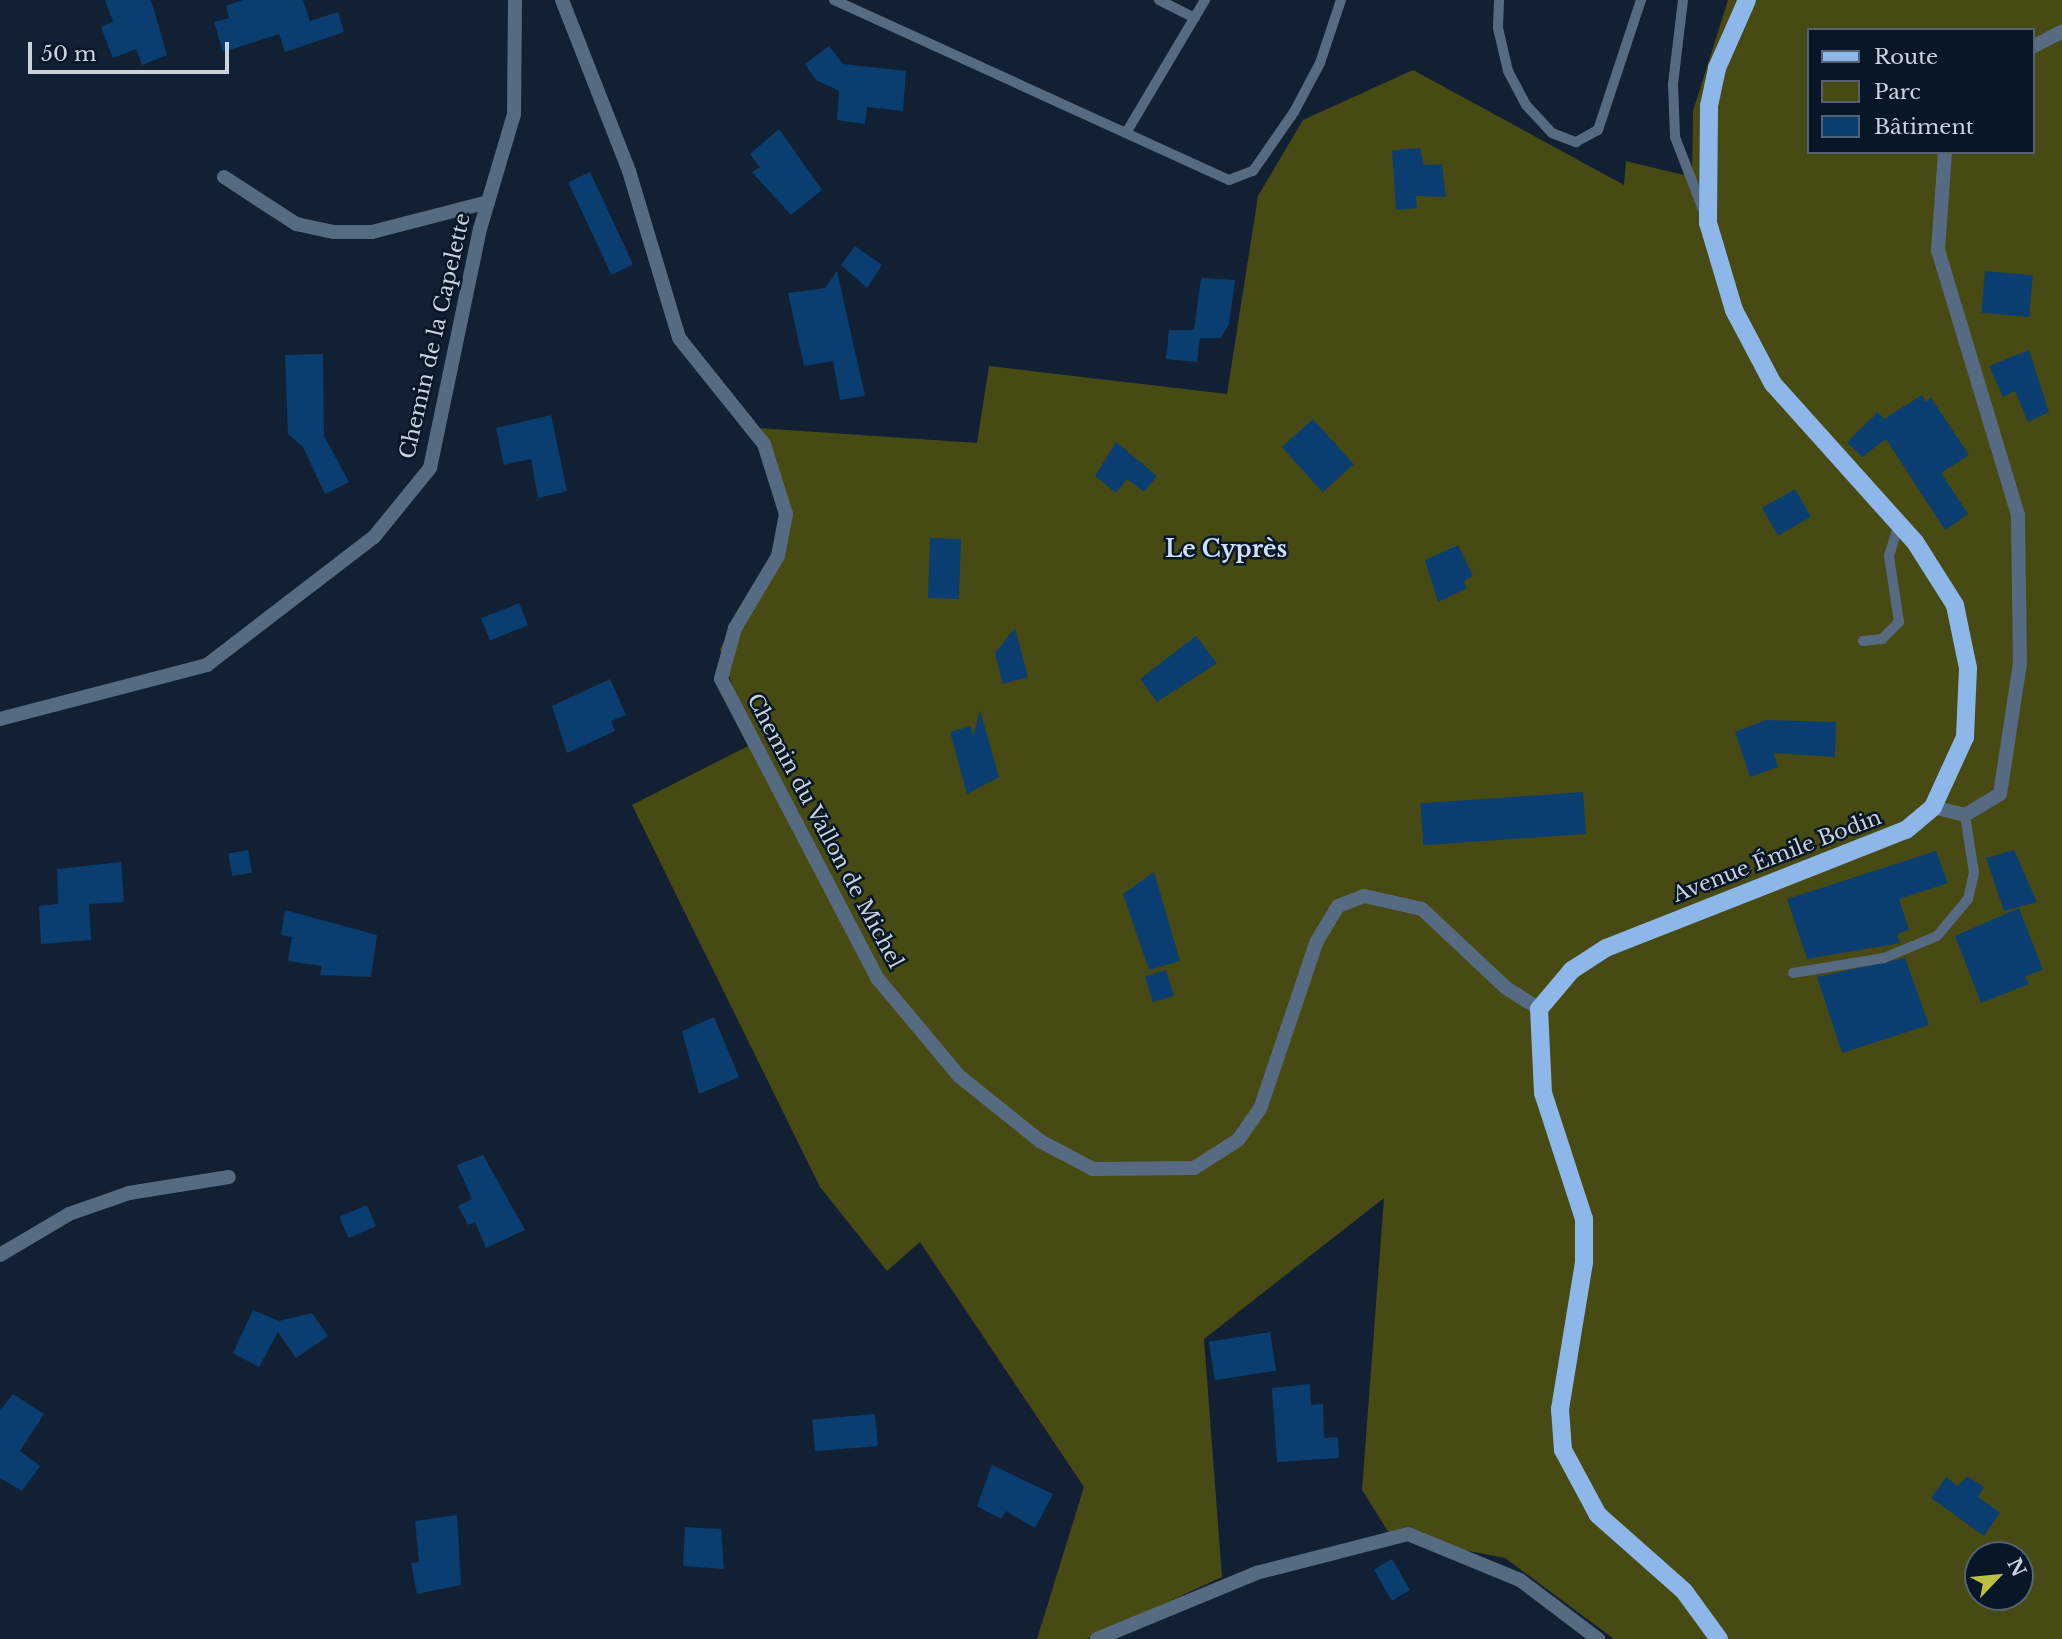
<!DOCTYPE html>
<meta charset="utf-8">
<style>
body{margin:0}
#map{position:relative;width:2062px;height:1639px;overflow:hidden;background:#112032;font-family:"Libre Baskerville",serif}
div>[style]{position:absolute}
.green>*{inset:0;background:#484a13}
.building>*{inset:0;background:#0b3e70;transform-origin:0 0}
.lane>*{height:10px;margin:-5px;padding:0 5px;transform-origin:5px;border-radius:5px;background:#566b82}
.street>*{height:14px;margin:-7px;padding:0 7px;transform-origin:7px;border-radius:7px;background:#566b82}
.primary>*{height:18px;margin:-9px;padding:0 9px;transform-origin:9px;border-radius:9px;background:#8cb7e8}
span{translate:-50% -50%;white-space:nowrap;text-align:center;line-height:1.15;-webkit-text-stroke:5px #081728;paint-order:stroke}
.street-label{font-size:21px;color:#c8d3de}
.neighbourhood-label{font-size:23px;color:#cde1f9;font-weight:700}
.legend{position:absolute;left:1807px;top:28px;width:228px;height:126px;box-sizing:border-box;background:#081728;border:2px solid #556271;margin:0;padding:9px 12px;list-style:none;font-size:21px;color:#c8d3de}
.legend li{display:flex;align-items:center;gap:14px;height:35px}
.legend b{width:35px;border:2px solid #556271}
.north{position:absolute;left:1964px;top:1541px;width:70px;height:70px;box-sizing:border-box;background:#081728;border:2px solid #556271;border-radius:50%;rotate:64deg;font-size:19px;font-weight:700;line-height:28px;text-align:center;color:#c8d3de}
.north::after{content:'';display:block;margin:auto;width:24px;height:32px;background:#bbc044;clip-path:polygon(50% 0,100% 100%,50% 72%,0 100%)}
.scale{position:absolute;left:28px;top:42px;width:201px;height:32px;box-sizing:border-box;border:4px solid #c8d3de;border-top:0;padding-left:9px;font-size:21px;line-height:24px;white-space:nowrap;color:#c8d3de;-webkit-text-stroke:5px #081728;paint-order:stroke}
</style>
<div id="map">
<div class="green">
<div style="clip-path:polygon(evenodd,1728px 0,2062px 0,2062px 1639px,1614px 1639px,1505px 1558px,1391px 1536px,1362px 1490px,1384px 1198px,1204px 1339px,1222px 1577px,1087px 1639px,1037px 1639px,1084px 1487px,920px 1242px,887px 1271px,820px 1187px,632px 805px,752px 744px,720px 649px,783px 532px,758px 428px,977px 443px,989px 366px,1227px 394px,1258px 196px,1303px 120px,1413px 70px,1624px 185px,1626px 161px,1692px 177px,1693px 111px,1728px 0,1808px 30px,2032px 30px,2032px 152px,1808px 152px,1808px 30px,1728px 0,1978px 1555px,2020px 1555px,2020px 1597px,1978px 1597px,1978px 1555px)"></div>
</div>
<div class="building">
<div style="clip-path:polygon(105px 0,151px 0,167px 55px,142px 65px,136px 49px,113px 58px,101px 27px,113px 22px)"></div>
<div style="clip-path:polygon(243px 0,303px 0,310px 21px,338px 12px,344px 32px,285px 52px,279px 34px,223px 52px,214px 22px,229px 18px,226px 6px)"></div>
<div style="clip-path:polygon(829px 46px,843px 64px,906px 71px,903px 111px,867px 107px,865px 124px,837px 120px,839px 91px,816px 80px,805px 64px)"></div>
<div style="clip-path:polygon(779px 129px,822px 190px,791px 215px,752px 172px,760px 167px,750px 154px)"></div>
<div style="clip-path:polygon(1420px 148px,1424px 165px,1442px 164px,1446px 197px,1416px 196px,1417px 208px,1396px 210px,1392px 150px)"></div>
<div style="left:590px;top:172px;width:102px;height:24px;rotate:65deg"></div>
<div style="clip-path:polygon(855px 246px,882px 265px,867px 288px,841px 265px)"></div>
<div style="clip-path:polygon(837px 271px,865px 396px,840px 400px,833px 361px,804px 366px,788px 293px,825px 288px)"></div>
<div style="left:1985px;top:271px;width:48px;height:42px;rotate:5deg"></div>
<div style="clip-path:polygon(1201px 278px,1235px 280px,1229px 324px,1221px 338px,1200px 338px,1197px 362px,1166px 359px,1169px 330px,1194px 330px)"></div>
<div style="clip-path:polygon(2029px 350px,2049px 412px,2028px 422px,2015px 391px,2003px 397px,1989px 366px)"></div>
<div style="clip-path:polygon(323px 354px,324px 436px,349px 482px,325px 494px,303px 447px,288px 434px,285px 355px)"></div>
<div style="clip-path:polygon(1922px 395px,1926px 402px,1931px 398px,1969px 455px,1941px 473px,1968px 514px,1945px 530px,1886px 439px,1862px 457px,1847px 442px,1878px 412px,1884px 419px)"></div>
<div style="clip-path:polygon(551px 415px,567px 491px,538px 498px,531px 459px,504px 465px,496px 428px)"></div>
<div style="left:1313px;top:419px;width:61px;height:42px;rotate:48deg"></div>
<div style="clip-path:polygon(1116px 442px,1157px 476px,1144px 492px,1127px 479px,1116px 493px,1095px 476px)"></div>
<div style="left:1795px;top:489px;width:32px;height:38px;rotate:60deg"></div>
<div style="left:930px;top:538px;width:31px;height:60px;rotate:2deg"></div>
<div style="clip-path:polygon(1458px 545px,1473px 576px,1464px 581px,1467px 588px,1438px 602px,1425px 560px)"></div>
<div style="left:519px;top:603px;width:24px;height:41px;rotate:68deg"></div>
<div style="clip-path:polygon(1015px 628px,1028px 677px,1003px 684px,995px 653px)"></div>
<div style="clip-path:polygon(1196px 636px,1217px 663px,1157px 702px,1140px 679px)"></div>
<div style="clip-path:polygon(610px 679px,626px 715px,611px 721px,615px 731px,567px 753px,552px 706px)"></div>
<div style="clip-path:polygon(980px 710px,999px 777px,967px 794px,950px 732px,971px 726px,973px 737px)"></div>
<div style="clip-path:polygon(1766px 720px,1836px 722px,1835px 757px,1774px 753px,1778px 767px,1750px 777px,1735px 732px)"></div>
<div style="left:1583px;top:792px;width:42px;height:163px;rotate:86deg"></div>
<div style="left:248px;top:850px;width:23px;height:20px;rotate:80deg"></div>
<div style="clip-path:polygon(2014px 850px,2037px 902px,2004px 911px,1986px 858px)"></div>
<div style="clip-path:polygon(1936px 851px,1948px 883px,1899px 899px,1909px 930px,1897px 934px,1900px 943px,1807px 959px,1787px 899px)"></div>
<div style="clip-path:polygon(121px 862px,124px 902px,89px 904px,91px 940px,41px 944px,39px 906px,58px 904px,57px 869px)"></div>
<div style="clip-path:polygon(1154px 872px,1180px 961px,1149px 970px,1123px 894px)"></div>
<div style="clip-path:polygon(2019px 908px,2043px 970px,2025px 976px,2029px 984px,1981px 1003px,1955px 936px)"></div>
<div style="clip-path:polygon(285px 910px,377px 935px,371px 977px,320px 975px,322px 966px,288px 961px,292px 937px,281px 935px)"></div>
<div style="clip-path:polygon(1905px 958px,1929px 1025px,1842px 1053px,1817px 977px)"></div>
<div style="left:1166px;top:970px;width:27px;height:22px;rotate:73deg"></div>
<div style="clip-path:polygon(714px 1017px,739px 1077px,699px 1094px,682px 1031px)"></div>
<div style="clip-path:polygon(483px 1155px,525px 1230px,486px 1248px,475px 1222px,468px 1225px,458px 1206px,472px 1199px,457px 1165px)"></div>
<div style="left:367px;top:1205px;width:23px;height:30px;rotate:67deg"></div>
<div style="clip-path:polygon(253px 1310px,279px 1321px,312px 1313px,328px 1336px,296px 1358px,278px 1332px,259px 1367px,233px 1353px)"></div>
<div style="left:1270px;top:1332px;width:39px;height:62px;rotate:81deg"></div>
<div style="clip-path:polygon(1310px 1384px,1311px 1405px,1323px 1404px,1324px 1438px,1338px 1437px,1339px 1458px,1277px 1462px,1272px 1388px)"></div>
<div style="clip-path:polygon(13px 1394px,44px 1414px,20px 1451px,40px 1466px,22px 1491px,0 1478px,0 1410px)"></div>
<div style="left:875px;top:1414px;width:32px;height:63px;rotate:85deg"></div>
<div style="clip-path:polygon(992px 1465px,1053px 1494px,1035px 1528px,1006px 1511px,1001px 1519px,977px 1506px)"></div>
<div style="clip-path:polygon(1967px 1476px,1984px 1487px,1978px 1497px,2000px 1513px,1984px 1536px,1931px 1498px,1946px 1477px,1958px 1486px)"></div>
<div style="clip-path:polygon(457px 1515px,461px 1585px,417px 1594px,411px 1563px,419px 1562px,415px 1521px)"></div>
<div style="clip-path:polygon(685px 1527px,721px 1529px,724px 1569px,683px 1566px)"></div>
<div style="left:1392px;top:1559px;width:36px;height:21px;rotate:60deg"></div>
</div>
<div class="lane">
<div style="left:834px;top:0;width:434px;rotate:24.5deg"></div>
<div style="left:1229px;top:180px;width:26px;rotate:-21deg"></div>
<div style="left:1253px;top:171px;width:72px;rotate:-55.2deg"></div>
<div style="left:1294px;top:112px;width:55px;rotate:-62deg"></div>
<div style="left:1320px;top:63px;width:66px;rotate:-71.6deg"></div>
<div style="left:1159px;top:0;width:40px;rotate:26.6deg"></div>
<div style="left:1499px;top:0;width:28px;rotate:92deg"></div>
<div style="left:1498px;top:28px;width:44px;rotate:76.9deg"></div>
<div style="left:1508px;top:71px;width:38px;rotate:62deg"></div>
<div style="left:1526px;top:105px;width:38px;rotate:47deg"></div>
<div style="left:1552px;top:133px;width:26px;rotate:21deg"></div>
<div style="left:1576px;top:142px;width:25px;rotate:-29deg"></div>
<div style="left:1598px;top:130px;width:137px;rotate:-71.7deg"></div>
<div style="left:1683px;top:0;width:85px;rotate:96.8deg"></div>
<div style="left:1673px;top:84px;width:53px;rotate:87.8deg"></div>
<div style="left:1675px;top:137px;width:80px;rotate:68.9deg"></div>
<div style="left:1126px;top:133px;width:155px;rotate:-59.3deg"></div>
<div style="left:1863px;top:641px;width:19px;rotate:-6deg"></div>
<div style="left:1882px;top:639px;width:24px;rotate:-45deg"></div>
<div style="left:1899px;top:622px;width:67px;rotate:-98.6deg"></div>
<div style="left:1889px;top:556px;width:34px;rotate:-73deg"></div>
<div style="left:1793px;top:973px;width:92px;rotate:-9.4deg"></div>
<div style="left:1884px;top:958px;width:57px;rotate:-22.5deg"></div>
<div style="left:1937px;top:936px;width:48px;rotate:-50deg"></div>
<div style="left:1968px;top:899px;width:27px;rotate:-77deg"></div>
<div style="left:1974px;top:873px;width:59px;rotate:-98.8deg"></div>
</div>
<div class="street">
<div style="left:562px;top:0;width:184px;rotate:68.6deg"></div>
<div style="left:629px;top:171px;width:174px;rotate:73.3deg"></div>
<div style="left:679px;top:338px;width:136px;rotate:51.3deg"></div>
<div style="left:764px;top:444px;width:73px;rotate:72.6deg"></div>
<div style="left:786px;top:514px;width:43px;rotate:100.8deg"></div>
<div style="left:778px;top:556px;width:84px;rotate:120.8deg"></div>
<div style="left:735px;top:628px;width:53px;rotate:105.4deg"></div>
<div style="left:721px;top:679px;width:339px;rotate:62.4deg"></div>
<div style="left:878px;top:979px;width:126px;rotate:50.1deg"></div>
<div style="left:959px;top:1076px;width:104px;rotate:38.7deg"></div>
<div style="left:1040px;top:1141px;width:60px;rotate:27.8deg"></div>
<div style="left:1093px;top:1169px;width:101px;rotate:-0.6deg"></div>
<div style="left:1194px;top:1168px;width:52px;rotate:-32.5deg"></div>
<div style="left:1238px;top:1140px;width:38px;rotate:-55deg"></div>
<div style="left:1260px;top:1109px;width:177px;rotate:-71.3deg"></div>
<div style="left:1317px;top:941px;width:41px;rotate:-59deg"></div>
<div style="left:1338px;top:906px;width:28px;rotate:-21deg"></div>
<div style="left:1364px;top:896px;width:59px;rotate:12.6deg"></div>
<div style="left:1422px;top:909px;width:115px;rotate:43.2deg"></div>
<div style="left:1506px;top:988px;width:39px;rotate:32deg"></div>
<div style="left:2032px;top:47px;width:34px;rotate:-27deg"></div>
<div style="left:224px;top:177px;width:86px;rotate:33.1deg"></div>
<div style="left:296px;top:224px;width:39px;rotate:12deg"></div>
<div style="left:334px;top:232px;width:38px"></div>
<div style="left:372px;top:232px;width:120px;rotate:-14.5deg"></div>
<div style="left:0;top:719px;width:214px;rotate:-14.6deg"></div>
<div style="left:207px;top:665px;width:210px;rotate:-37.5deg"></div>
<div style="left:374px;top:537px;width:89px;rotate:-50.9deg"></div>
<div style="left:430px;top:468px;width:244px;rotate:-78.2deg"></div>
<div style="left:480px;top:229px;width:120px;rotate:-73.5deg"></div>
<div style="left:514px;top:114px;width:114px;rotate:-89.5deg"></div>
<div style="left:1933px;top:807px;width:33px;rotate:14deg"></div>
<div style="left:1965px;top:815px;width:41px;rotate:-31deg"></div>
<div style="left:2000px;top:794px;width:132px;rotate:-81.3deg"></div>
<div style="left:2020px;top:664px;width:149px;rotate:-90.8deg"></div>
<div style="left:2018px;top:515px;width:277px;rotate:-106.8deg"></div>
<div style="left:1938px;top:250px;width:98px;rotate:-85.9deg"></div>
<div style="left:0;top:1255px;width:80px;rotate:-30.7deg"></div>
<div style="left:69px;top:1214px;width:64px;rotate:-19.3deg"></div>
<div style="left:129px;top:1193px;width:101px;rotate:-9.1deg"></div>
<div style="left:1097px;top:1639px;width:172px;rotate:-22.5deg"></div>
<div style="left:1256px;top:1573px;width:157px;rotate:-14.4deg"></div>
<div style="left:1408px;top:1534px;width:121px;rotate:22.3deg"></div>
<div style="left:1520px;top:1580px;width:98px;rotate:37.1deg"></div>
</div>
<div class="primary">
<div style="left:1719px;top:1639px;width:59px;rotate:-126.1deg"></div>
<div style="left:1684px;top:1591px;width:115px;rotate:-138.5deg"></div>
<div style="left:1598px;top:1515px;width:74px;rotate:-118.3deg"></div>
<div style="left:1563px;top:1450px;width:41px;rotate:-94.2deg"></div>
<div style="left:1560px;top:1409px;width:149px;rotate:-80.7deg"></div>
<div style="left:1584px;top:1262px;width:43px;rotate:-90deg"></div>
<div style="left:1584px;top:1219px;width:133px;rotate:-108deg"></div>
<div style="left:1543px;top:1093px;width:84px;rotate:-92.7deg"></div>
<div style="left:1539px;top:1009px;width:51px;rotate:-49.8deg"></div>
<div style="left:1572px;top:970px;width:40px;rotate:-32.9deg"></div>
<div style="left:1606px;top:948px;width:322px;rotate:-21.5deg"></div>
<div style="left:1906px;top:830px;width:35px;rotate:-40deg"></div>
<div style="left:1933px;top:807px;width:77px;rotate:-65.4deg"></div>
<div style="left:1965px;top:737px;width:69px;rotate:-87.5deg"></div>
<div style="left:1968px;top:668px;width:64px;rotate:-101.7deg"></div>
<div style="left:1955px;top:605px;width:75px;rotate:-122.4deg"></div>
<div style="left:1915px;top:542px;width:212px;rotate:-131.9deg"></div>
<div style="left:1773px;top:384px;width:84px;rotate:-117.8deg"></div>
<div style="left:1734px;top:310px;width:91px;rotate:-106.6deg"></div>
<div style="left:1708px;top:223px;width:117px;rotate:-89.5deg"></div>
<div style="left:1709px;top:106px;width:39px;rotate:-78deg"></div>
<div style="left:1717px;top:68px;width:74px;rotate:-66.2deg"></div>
</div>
<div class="street-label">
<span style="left:435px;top:336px;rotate:-77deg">Chemin de la Capelette</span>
<span style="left:825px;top:831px;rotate:62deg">Chemin du Vallon de Michel</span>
<span style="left:1777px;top:856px;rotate:-21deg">Avenue Émile Bodin</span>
</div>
<div class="neighbourhood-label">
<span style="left:1226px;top:549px">Le Cyprès</span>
</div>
<ul class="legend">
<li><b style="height:9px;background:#8cb7e8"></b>Route</li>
<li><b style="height:19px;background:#484a13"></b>Parc</li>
<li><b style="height:19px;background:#0b3e70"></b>Bâtiment</li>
</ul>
<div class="north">N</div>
<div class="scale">50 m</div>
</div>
